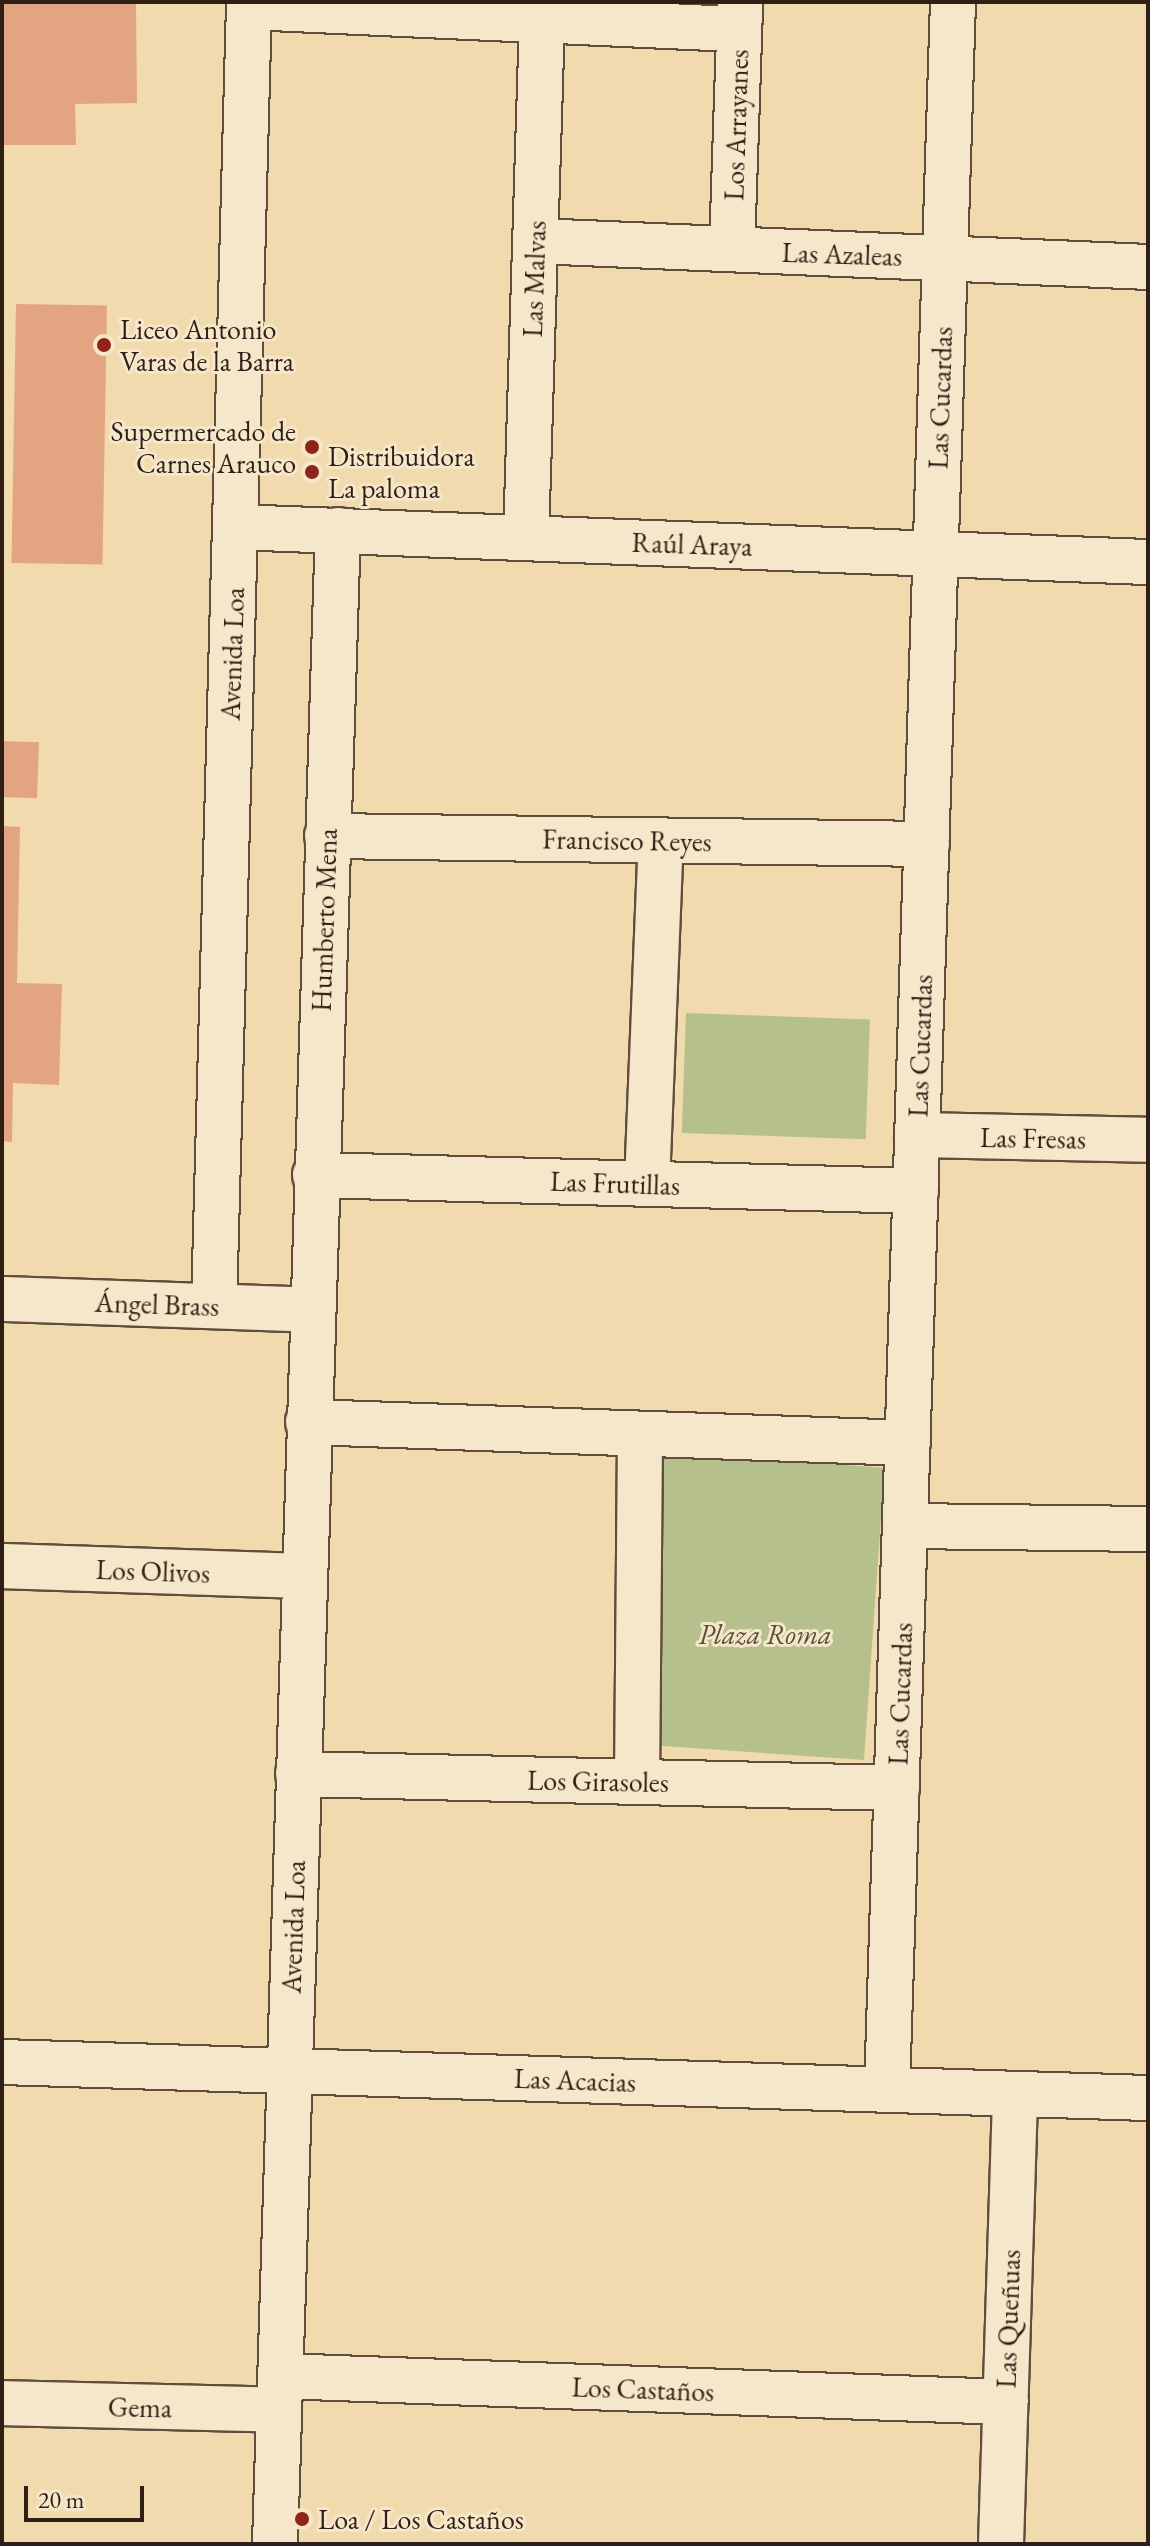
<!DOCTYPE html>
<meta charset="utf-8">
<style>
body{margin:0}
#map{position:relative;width:1150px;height:2546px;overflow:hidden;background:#f1daad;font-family:"EB Garamond",serif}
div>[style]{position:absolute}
.green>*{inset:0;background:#b6c08d;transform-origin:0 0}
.building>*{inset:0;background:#e3a482;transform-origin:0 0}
.roads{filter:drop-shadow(2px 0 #604e3c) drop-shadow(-2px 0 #604e3c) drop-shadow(0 2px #604e3c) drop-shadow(0 -2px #604e3c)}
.minor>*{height:44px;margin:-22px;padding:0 22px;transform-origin:22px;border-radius:22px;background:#f6e7ca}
.dots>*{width:22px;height:22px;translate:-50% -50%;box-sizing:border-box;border:4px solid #f6e7ca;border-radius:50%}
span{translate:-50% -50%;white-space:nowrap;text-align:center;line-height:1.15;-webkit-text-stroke:6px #f6e7ca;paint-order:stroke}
.street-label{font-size:28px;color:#301f16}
.poi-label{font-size:28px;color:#301f16}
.left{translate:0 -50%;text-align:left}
.right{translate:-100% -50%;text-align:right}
.park-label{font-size:28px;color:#584f3a;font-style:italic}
.frame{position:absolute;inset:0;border:4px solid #301f16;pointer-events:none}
.scale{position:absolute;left:24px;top:2486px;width:120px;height:36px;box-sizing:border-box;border:4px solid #301f16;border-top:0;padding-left:10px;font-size:24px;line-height:28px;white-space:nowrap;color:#301f16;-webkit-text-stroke:6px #f6e7ca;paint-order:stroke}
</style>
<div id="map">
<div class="green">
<div style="left:686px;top:1013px;width:184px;height:120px;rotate:2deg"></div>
<div style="left:659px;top:1452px;width:226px;height:293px;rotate:4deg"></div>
</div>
<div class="building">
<div style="clip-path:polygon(2px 2px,136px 2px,137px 103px,75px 104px,76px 145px,2px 145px)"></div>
<div style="left:16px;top:304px;width:91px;height:259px;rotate:1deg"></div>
<div style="left:2px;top:741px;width:37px;height:56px;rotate:2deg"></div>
<div style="clip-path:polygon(2px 826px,20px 827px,17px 983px,62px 984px,59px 1085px,13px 1083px,12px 1142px,2px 1141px)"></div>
</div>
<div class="roads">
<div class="minor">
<div style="left:249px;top:7px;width:490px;rotate:2.6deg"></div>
<div style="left:536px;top:241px;width:613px;rotate:2.43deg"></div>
<div style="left:732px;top:249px;width:247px;rotate:-88.1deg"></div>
<div style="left:235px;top:527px;width:914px;rotate:2.2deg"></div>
<div style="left:526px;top:538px;width:517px;rotate:-88.23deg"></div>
<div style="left:327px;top:836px;width:600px;rotate:0.76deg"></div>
<div style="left:917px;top:1135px;width:231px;rotate:1.2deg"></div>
<div style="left:315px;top:1175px;width:601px;rotate:1.52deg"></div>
<div style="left:647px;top:1184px;width:344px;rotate:-87.7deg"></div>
<div style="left:2px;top:1299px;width:309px;rotate:2deg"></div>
<div style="left:214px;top:1306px;width:1304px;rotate:-88.46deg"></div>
<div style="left:308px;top:1422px;width:600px;rotate:2deg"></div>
<div style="left:905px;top:1526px;width:243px;rotate:0.7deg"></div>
<div style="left:2px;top:1566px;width:302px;rotate:1.9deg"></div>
<div style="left:298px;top:1774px;width:599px;rotate:1.34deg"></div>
<div style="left:637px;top:1782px;width:348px;rotate:-89.5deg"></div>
<div style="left:2px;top:2062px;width:1147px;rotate:1.8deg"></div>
<div style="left:887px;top:2090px;width:2089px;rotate:-88.19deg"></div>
<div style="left:280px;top:2376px;width:726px;rotate:2.05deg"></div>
<div style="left:2px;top:2403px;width:277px;rotate:1.4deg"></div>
<div style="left:275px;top:2544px;width:2015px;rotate:-88.21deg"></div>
<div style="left:1001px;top:2544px;width:450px;rotate:-88.2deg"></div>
</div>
</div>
<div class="dots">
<div style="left:104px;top:345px;background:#8f2418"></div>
<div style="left:312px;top:447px;background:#8f2418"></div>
<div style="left:312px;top:472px;background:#8f2418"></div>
<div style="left:302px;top:2519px;background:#8f2418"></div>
</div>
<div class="street-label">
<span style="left:736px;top:125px;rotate:-88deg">Los Arrayanes</span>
<span style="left:842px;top:254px;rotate:2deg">Las Azaleas</span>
<span style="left:534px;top:279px;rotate:-88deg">Las Malvas</span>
<span style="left:940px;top:398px;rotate:-88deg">Las Cucardas</span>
<span style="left:692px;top:544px;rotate:2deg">Raúl Araya</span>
<span style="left:232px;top:654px;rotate:-88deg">Avenida Loa</span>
<span style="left:627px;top:840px;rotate:1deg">Francisco Reyes</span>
<span style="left:324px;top:920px;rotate:-88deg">Humberto Mena</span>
<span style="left:920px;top:1046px;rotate:-88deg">Las Cucardas</span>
<span style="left:1033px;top:1138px;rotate:1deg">Las Fresas</span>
<span style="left:615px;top:1183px;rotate:2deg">Las Frutillas</span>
<span style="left:157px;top:1304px;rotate:2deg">Ángel Brass</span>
<span style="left:153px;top:1571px;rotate:2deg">Los Olivos</span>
<span style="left:900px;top:1694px;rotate:-88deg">Las Cucardas</span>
<span style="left:598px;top:1781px;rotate:1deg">Los Girasoles</span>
<span style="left:293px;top:1927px;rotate:-88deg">Avenida Loa</span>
<span style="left:575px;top:2080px;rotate:2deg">Las Acacias</span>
<span style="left:1008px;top:2319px;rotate:-88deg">Las Queñuas</span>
<span style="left:643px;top:2389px;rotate:2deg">Los Castaños</span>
<span style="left:140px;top:2407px;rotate:1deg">Gema</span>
</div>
<div class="poi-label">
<span class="left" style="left:120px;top:345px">Liceo Antonio<br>Varas de la Barra</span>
<span class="right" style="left:296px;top:447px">Supermercado de<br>Carnes Arauco</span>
<span class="left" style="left:328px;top:472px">Distribuidora<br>La paloma</span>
<span class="left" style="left:318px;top:2519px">Loa / Los Castaños</span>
</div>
<div class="park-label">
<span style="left:765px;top:1634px">Plaza Roma</span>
</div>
<div class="frame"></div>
<div class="scale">20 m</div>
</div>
